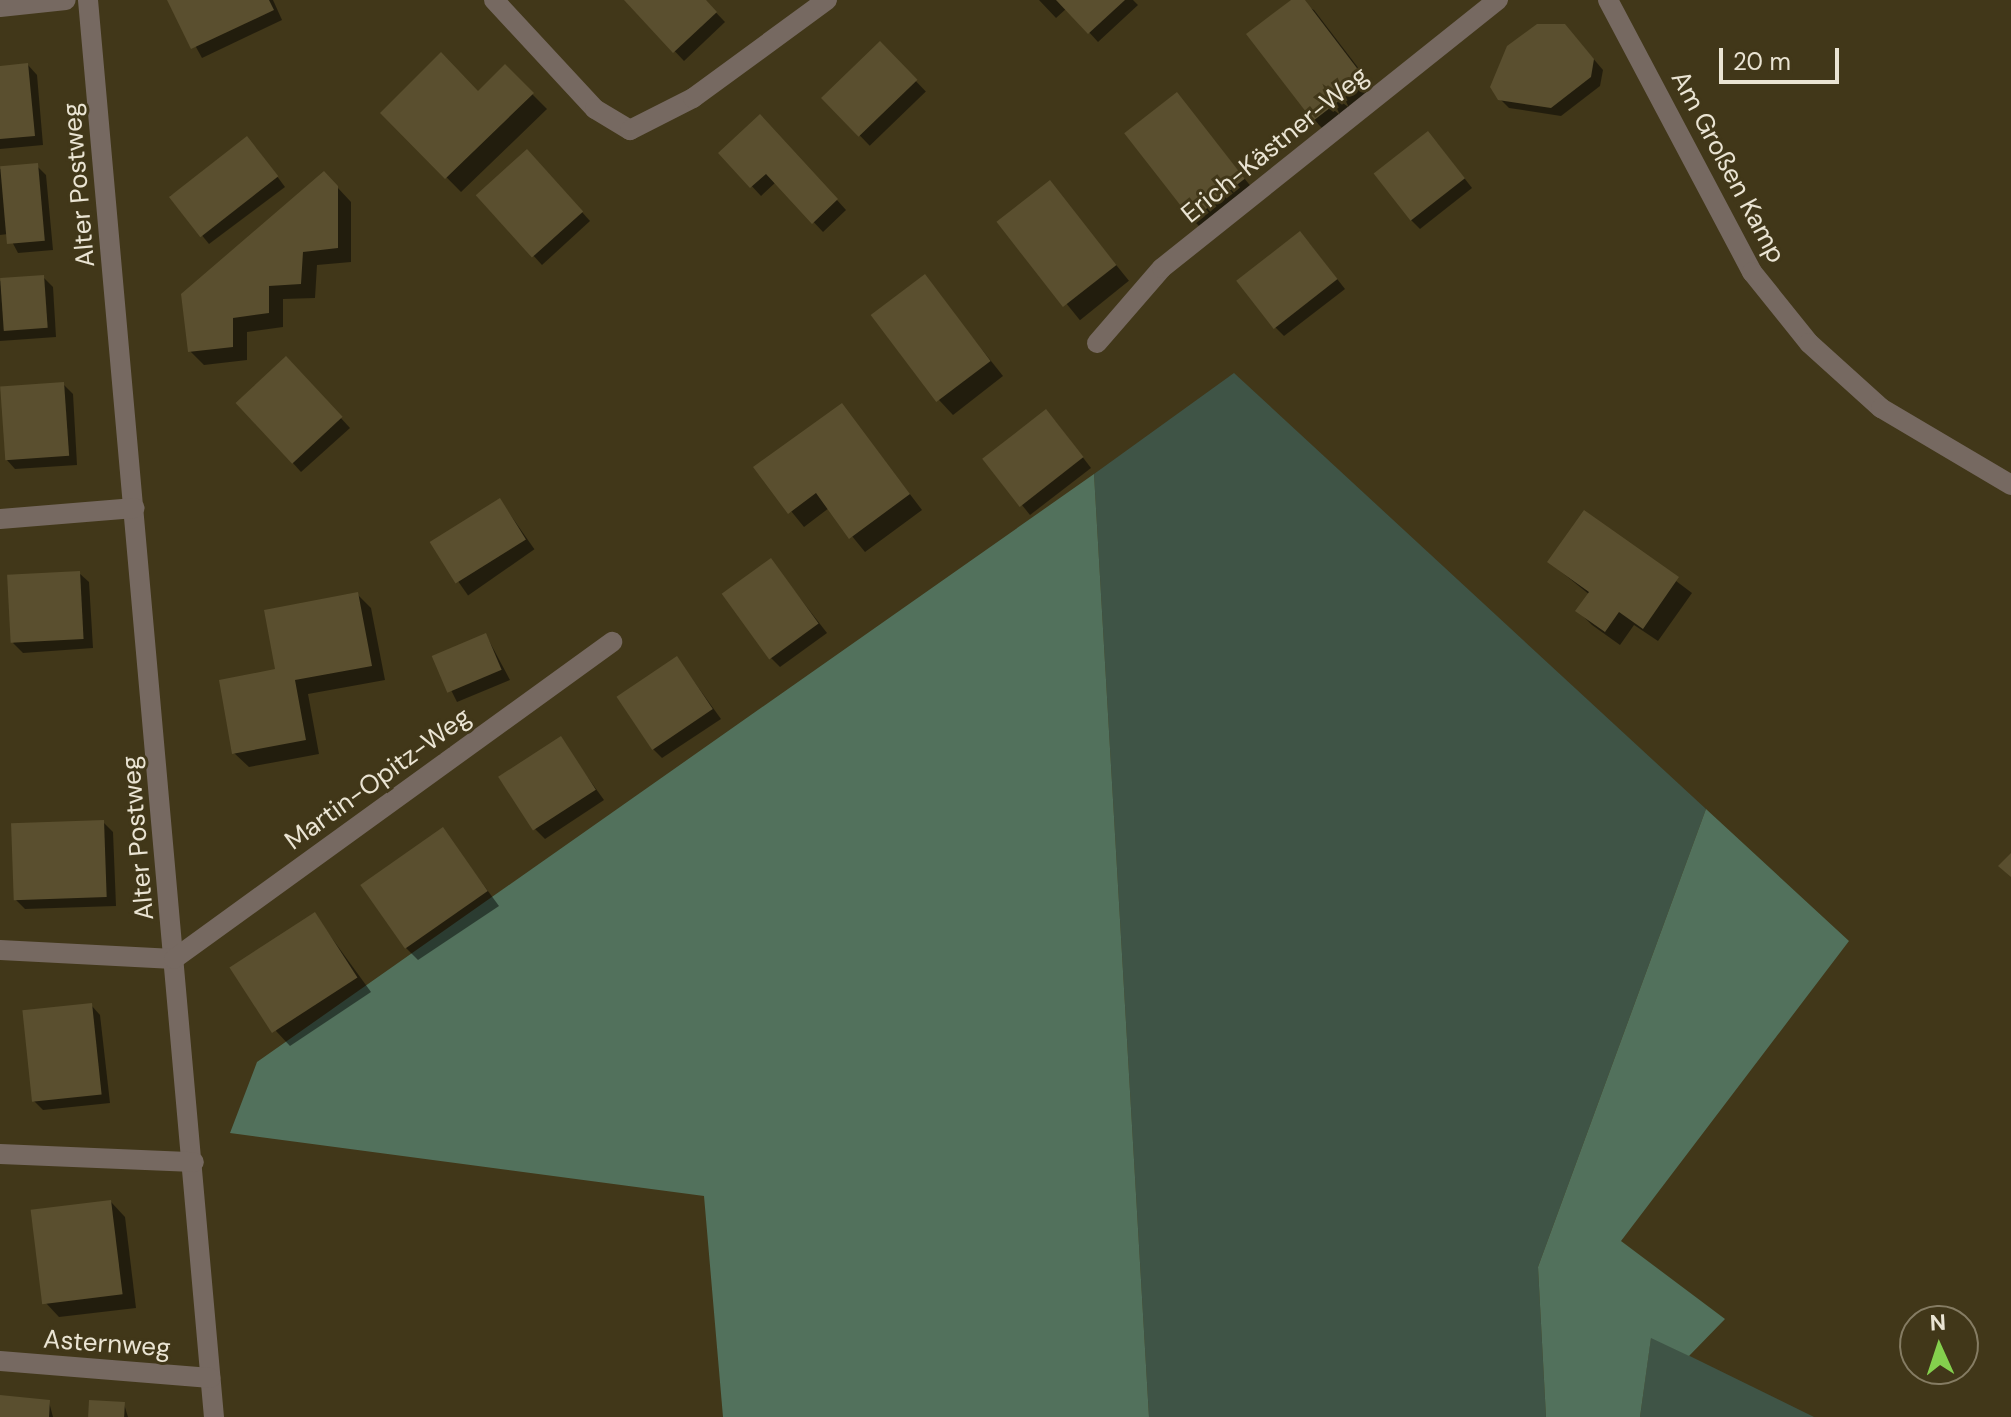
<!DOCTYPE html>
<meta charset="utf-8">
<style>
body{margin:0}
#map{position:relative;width:2011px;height:1417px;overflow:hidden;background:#413719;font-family:"DM Sans",sans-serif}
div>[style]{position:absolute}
.green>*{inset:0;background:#3f5446}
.forest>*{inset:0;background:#52715c}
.shadow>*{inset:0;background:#0007;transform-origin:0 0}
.building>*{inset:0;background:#5a4f2f;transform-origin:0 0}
.minor>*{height:20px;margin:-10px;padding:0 10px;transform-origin:10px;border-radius:10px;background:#766961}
span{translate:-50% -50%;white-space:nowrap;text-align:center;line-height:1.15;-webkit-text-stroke:6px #413719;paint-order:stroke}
.street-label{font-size:26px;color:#eae4d3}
.north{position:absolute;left:1899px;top:1305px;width:80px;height:80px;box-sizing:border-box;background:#413719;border:2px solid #857c63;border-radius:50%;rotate:357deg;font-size:22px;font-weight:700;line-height:32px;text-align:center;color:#eae4d3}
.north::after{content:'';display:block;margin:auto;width:28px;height:36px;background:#84d04d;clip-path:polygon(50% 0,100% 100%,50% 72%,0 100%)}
.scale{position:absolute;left:1719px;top:48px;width:120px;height:36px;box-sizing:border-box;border:4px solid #eae4d3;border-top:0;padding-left:10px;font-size:24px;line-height:28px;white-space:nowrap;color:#eae4d3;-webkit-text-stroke:6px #413719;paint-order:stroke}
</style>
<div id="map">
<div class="green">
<div style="clip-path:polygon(1234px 373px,1706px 809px,1538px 1267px,1546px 1417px,1149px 1417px,1094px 474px)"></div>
<div style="clip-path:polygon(1651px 1337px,1814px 1417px,1640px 1417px)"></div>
</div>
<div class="forest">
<div style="clip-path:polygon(1094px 474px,1149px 1417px,723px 1417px,704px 1196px,230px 1133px,257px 1062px)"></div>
<div style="clip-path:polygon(1706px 809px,1849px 941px,1621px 1241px,1725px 1319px,1689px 1356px,1651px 1338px,1640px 1417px,1546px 1417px,1538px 1267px)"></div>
</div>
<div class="shadow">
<div style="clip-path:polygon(170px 0,273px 0,282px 20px,202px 58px)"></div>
<div style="clip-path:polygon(627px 0,704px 0,725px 22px,684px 61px)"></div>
<div style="clip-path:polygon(1039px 0,1133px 0,1138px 5px,1098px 42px,1067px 8px,1056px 18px)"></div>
<div style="clip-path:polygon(1295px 0,1314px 10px,1379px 95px,1328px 134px,1314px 120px)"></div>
<div style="clip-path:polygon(1574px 36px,1603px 70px,1600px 86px,1561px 116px,1509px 108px,1499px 98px)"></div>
<div style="left:880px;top:44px;width:66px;height:78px;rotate:46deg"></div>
<div style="clip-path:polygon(28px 65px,37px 75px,43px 145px,0 149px,0 68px)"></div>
<div style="clip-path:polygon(505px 67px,547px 109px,461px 192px,383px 113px,479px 93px)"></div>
<div style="clip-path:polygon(1177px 95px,1257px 194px,1206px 233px,1192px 219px)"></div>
<div style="clip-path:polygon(770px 126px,846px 210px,823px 232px,776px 182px,761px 196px,721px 153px)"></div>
<div style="clip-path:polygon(1437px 143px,1472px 188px,1420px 229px,1410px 219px)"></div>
<div style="clip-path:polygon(256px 148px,285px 187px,209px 244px,170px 196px)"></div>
<div style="clip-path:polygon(536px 161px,590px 221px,542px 265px,478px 195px)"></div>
<div style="clip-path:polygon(37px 166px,46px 175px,53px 250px,18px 253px,8px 234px,0 235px,0 169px)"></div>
<div style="clip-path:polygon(324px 173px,351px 202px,351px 262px,317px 265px,315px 298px,283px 299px,283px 327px,247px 332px,247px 360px,204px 365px,190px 351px)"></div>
<div style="left:1049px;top:182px;width:127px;height:63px;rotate:51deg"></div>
<div style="clip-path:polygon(1309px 243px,1345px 289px,1284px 336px,1275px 327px)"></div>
<div style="clip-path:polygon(43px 277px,53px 287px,56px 337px,0 341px,0 281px)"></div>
<div style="clip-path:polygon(924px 277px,1003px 376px,953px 415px,939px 400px)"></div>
<div style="clip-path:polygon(295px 368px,350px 428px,301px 472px,292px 462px)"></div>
<div style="clip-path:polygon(63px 384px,73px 394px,77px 465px,15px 469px,6px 459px)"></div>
<div style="clip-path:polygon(842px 405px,922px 510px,865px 552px,829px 508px,804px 527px,756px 468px)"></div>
<div style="clip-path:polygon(1055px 421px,1091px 468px,1030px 515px,985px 459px)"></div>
<div style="left:500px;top:500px;width:60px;height:81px;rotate:55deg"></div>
<div style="clip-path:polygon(1584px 512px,1692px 593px,1658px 641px,1634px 625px,1620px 645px,1592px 625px,1578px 611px,1590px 595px,1549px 562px)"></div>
<div style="clip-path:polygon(771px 561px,827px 633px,780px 667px,771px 658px)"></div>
<div style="clip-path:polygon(79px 573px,89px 582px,93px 648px,23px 653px,13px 643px)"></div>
<div style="clip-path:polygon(357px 594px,371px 608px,385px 680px,308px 694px,319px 754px,249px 767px,234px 753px,278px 671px)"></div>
<div style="clip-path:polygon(486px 635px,510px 680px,457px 702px,434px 656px)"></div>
<div style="clip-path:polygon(677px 658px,721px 719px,662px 758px,652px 748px)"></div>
<div style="clip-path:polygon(560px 739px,604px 800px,545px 839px,535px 829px)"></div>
<div style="clip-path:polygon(103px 822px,113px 832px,116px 906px,25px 909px,16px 900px)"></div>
<div style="clip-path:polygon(443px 830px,499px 906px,418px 960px,404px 946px)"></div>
<div style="clip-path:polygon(315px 915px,371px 992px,290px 1046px,276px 1031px)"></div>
<div style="clip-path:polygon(91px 1005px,100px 1015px,110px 1103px,43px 1110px,34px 1101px)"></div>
<div style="clip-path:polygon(111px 1202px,125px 1217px,136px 1308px,59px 1317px,45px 1302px)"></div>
<div style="clip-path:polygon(0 1397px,49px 1402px,53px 1417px,0 1417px)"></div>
<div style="clip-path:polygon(124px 1404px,128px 1417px,90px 1417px)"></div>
</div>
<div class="building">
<div style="clip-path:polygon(167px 0,269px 0,274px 10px,191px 49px)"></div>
<div style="clip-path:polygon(624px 0,706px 0,717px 12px,673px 53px)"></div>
<div style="clip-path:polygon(1056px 0,1125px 0,1088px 34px)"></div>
<div style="clip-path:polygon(1291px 0,1305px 0,1366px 80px,1313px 121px,1246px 34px)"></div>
<div style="clip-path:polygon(1537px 24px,1565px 24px,1594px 59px,1591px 77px,1551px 108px,1498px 100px,1490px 87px,1507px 46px)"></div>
<div style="left:880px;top:41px;width:54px;height:82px;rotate:46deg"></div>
<div style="clip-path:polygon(441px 52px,478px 91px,505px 64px,534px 93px,445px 179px,380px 113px)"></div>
<div style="clip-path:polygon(28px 63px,35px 136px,0 139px,0 66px)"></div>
<div style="left:1177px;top:92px;width:110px;height:67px;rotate:52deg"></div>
<div style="clip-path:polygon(760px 114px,838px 199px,812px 224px,766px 174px,750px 188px,718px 153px)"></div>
<div style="left:1428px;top:131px;width:60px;height:69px;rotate:52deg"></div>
<div style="left:247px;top:136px;width:51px;height:99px;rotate:52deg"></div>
<div style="left:527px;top:149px;width:84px;height:69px;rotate:48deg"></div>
<div style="left:38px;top:163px;width:78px;height:38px;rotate:85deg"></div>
<div style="clip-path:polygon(324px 171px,338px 186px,338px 248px,303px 252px,301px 284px,269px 286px,269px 313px,233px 318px,233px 347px,188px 352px,181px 294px)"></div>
<div style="left:1050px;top:180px;width:108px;height:68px;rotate:52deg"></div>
<div style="left:1300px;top:231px;width:61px;height:81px;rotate:52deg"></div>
<div style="left:925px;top:274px;width:109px;height:68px;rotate:53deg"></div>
<div style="left:44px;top:275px;width:53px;height:44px;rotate:86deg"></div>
<div style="left:286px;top:356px;width:83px;height:69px;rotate:47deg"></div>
<div style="left:64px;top:382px;width:74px;height:64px;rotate:86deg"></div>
<div style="clip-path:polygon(842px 403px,910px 494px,849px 539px,816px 493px,788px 514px,753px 467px)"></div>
<div style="left:1046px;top:409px;width:61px;height:81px;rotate:52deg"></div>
<div style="left:500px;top:498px;width:49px;height:83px;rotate:58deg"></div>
<div style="clip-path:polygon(1584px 510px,1679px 577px,1643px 629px,1619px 612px,1605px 632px,1575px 611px,1589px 592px,1547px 562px)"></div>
<div style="left:771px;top:558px;width:81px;height:61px;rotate:54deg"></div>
<div style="left:80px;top:571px;width:68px;height:73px;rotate:87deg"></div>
<div style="clip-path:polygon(358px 592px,372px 666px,295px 680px,306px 740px,232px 754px,219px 680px,275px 669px,264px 610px)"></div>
<div style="left:486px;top:633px;width:40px;height:59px;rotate:67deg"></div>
<div style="left:677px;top:656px;width:64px;height:73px;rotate:56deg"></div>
<div style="left:561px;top:736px;width:64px;height:75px;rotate:57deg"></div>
<div style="left:104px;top:820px;width:77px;height:93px;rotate:88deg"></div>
<div style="left:443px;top:827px;width:78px;height:101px;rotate:55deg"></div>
<div style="clip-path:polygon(2011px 853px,2011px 877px,1998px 866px)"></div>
<div style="left:315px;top:912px;width:78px;height:102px;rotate:57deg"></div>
<div style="left:92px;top:1003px;width:92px;height:70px;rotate:84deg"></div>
<div style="left:111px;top:1200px;width:95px;height:81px;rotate:83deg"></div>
<div style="clip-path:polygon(0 1395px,50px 1400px,49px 1417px,0 1417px)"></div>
<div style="left:89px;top:1400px;width:36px;height:17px;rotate:3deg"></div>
</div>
<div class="minor">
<div style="left:88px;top:0;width:1423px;rotate:84.92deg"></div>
<div style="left:494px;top:0;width:149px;rotate:47.2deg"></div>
<div style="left:595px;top:109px;width:41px;rotate:31deg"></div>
<div style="left:630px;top:130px;width:71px;rotate:-26.9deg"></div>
<div style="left:693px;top:98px;width:166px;rotate:-36.2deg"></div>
<div style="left:1608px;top:0;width:308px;rotate:62.1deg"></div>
<div style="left:1752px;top:272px;width:91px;rotate:51.2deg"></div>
<div style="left:1809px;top:343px;width:97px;rotate:42.1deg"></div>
<div style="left:1881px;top:408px;width:151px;rotate:30.6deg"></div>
<div style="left:0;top:7px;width:66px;rotate:-6.1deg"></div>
<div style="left:1097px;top:343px;width:99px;rotate:-49.1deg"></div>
<div style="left:1162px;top:268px;width:430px;rotate:-38.6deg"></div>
<div style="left:0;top:519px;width:135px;rotate:-4.7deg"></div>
<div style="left:0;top:950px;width:174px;rotate:3deg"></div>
<div style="left:174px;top:959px;width:541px;rotate:-35.89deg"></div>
<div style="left:0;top:1154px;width:194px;rotate:2.4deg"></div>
<div style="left:0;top:1361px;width:211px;rotate:4.6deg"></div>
</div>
<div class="street-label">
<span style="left:1275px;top:145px;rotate:-39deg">Erich-Kästner-Weg</span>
<span style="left:1728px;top:167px;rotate:62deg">Am Großen Kamp</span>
<span style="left:79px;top:185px;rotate:-95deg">Alter Postweg</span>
<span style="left:378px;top:779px;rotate:-36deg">Martin-Opitz-Weg</span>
<span style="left:138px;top:838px;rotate:-95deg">Alter Postweg</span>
<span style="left:107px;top:1344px;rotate:4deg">Asternweg</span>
</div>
<div class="north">N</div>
<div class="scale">20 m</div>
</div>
